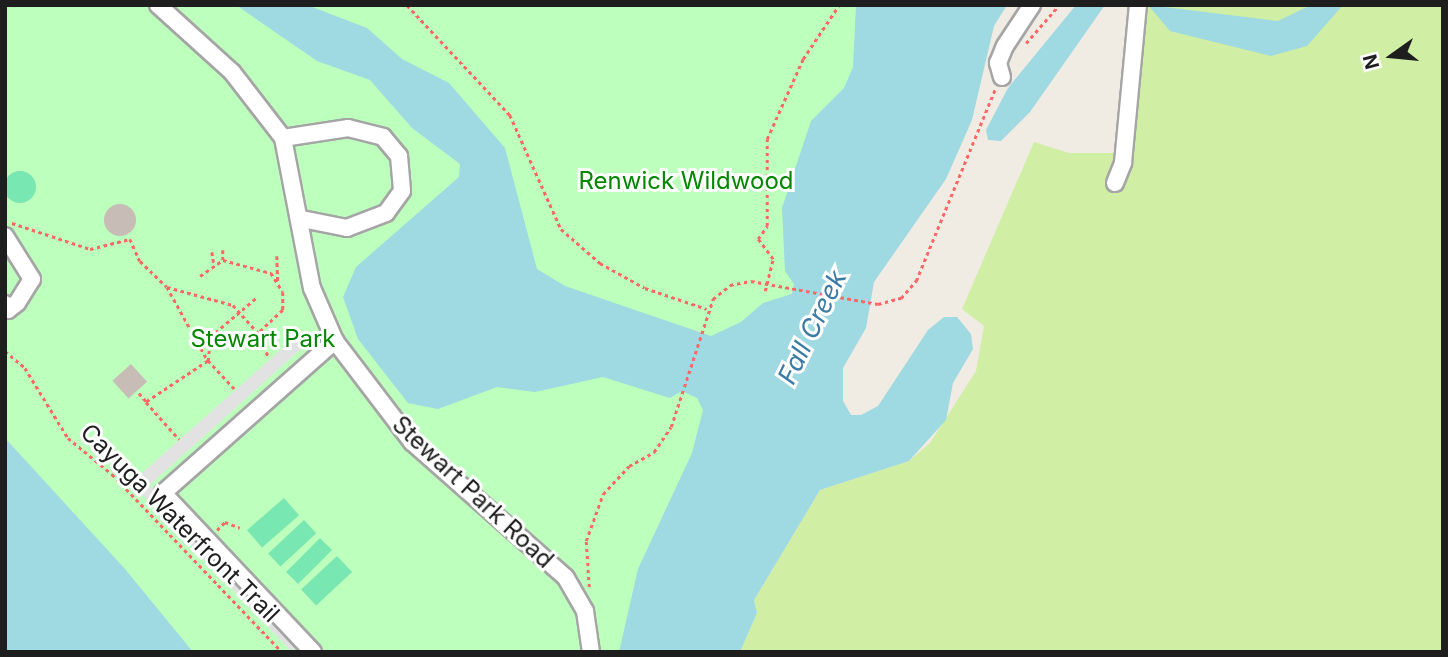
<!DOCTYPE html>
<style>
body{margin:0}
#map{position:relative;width:1448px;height:657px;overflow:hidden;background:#f0ebe3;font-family:Inter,sans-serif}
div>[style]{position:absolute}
.grass>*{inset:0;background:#d0efa4}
.park>*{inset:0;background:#bdffbc}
.pitch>*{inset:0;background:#79e7b2;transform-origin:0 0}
.round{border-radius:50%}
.parking>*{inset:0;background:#e2e2e2}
.water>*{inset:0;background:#9fd9e2}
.building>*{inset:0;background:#c8bcb6;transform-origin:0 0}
.path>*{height:2.5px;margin-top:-1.25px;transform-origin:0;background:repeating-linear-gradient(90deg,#ff6665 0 3.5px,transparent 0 7px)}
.roads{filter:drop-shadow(2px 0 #a5a5a5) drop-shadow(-2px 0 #a5a5a5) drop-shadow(0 2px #a5a5a5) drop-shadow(0 -2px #a5a5a5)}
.minor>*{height:16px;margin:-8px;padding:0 8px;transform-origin:8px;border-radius:8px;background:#fff}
span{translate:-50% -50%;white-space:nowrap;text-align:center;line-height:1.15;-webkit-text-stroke:6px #fff;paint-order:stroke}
.park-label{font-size:24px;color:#038801}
.street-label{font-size:24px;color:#1e1e1e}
.water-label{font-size:26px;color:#3c7ba6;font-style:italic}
.frame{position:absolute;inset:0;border:7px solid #1e1e1e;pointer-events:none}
.north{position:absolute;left:1357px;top:21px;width:70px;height:70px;-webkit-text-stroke:5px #fff;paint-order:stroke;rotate:255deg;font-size:19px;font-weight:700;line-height:28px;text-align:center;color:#1e1e1e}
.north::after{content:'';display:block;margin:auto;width:24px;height:32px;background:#1e1e1e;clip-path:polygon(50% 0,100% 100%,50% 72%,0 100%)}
</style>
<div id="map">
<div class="grass">
<div style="clip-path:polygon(1146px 5px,1443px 5px,1443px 652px,740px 652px,757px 613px,754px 600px,820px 490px,909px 461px,930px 443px,976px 371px,984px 326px,962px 309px,1034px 142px,1069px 153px,1125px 153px)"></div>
</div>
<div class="park">
<div style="clip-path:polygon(5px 5px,956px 5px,679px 652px,193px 652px,5px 438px)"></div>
</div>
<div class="pitch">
<div class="round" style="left:4px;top:171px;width:32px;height:32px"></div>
<div style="left:284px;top:498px;width:23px;height:49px;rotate:49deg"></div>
<div style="left:304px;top:520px;width:18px;height:49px;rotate:47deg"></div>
<div style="left:320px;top:538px;width:17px;height:48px;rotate:45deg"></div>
<div style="left:337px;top:556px;width:22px;height:49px;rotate:47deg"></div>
</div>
<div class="parking">
<div style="clip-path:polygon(295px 337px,302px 348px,150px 485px,296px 644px,292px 652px,131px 483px)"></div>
</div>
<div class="water">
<div style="clip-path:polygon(236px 5px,307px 5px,367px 28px,402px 59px,449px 83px,505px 148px,537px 269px,565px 286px,711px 336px,741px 322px,763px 303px,792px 294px,794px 284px,785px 271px,782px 208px,811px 121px,844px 88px,853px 67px,856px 5px,1007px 5px,994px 26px,972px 120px,946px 179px,874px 282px,866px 328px,843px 368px,843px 401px,851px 415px,861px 415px,878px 406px,928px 330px,944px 317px,957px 317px,971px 334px,973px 349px,953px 383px,946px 420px,909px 461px,820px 490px,754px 600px,757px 613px,740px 652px,619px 652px,638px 569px,692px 453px,703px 410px,697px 398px,682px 391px,670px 398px,603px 377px,535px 392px,497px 387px,438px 409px,408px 403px,358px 339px,343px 297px,356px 267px,459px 177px,460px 164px,412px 128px,370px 80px,317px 61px)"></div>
<div style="clip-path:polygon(1076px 5px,1105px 5px,1030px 112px,1001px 141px,988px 140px,986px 130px,1008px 88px)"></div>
<div style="clip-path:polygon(1148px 5px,1278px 21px,1311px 5px,1343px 5px,1307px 46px,1271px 56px,1170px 31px)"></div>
<div style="clip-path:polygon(5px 438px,125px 569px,193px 652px,5px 652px)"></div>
</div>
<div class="building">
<div class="round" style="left:104px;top:204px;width:32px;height:32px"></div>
<div style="left:131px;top:364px;width:24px;height:25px;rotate:48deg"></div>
</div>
<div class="path">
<div style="left:407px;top:5px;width:151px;rotate:46.9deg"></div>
<div style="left:510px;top:115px;width:125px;rotate:65.9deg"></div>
<div style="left:561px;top:229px;width:52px;rotate:41.1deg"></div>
<div style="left:600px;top:263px;width:51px;rotate:29.1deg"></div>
<div style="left:645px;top:288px;width:65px;rotate:18.7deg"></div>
<div style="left:1026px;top:43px;width:50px;rotate:-49deg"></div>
<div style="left:5px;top:200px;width:1px"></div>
<div style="left:12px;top:223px;width:82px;rotate:18.4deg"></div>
<div style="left:90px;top:249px;width:41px;rotate:-14deg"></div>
<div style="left:130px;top:239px;width:24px;rotate:66deg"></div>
<div style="left:140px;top:261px;width:37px;rotate:44deg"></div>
<div style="left:167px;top:287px;width:68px;rotate:15.3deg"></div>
<div style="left:233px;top:305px;width:38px;rotate:48deg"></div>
<div style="left:258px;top:333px;width:27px;rotate:66deg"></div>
<div style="left:223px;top:250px;width:10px;rotate:90deg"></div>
<div style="left:212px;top:252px;width:11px;rotate:80deg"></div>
<div style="left:277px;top:256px;width:25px;rotate:88deg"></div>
<div style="left:200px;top:276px;width:28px;rotate:-35deg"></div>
<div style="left:223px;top:260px;width:50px;rotate:15.2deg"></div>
<div style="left:271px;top:273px;width:22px;rotate:58deg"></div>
<div style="left:283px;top:292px;width:18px;rotate:90deg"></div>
<div style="left:283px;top:310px;width:34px;rotate:137deg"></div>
<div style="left:167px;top:287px;width:85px;rotate:61deg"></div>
<div style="left:208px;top:361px;width:74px;rotate:146.5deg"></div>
<div style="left:146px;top:402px;width:50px;rotate:48.3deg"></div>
<div style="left:765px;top:291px;width:33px;rotate:-76deg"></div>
<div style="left:773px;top:259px;width:25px;rotate:-127deg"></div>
<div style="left:758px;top:239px;width:16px;rotate:-55deg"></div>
<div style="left:767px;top:226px;width:87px;rotate:-90deg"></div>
<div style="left:767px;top:139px;width:88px;rotate:-65.8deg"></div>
<div style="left:803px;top:59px;width:65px;rotate:-56.3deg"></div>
<div style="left:5px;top:351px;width:26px;rotate:40deg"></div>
<div style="left:25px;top:368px;width:82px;rotate:58.4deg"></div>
<div style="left:68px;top:438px;width:57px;rotate:39.3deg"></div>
<div style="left:112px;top:474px;width:246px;rotate:46.3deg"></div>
<div style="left:234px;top:389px;width:38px;rotate:-133deg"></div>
<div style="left:208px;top:361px;width:24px;rotate:-85deg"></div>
<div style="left:210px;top:337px;width:60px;rotate:-40.3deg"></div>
<div style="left:139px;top:393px;width:11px;rotate:49deg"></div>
<div style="left:217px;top:530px;width:11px;rotate:-45deg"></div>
<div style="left:225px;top:522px;width:16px;rotate:22deg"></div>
<div style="left:589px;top:587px;width:46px;rotate:-93.7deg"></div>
<div style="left:586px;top:541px;width:50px;rotate:-70.1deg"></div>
<div style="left:603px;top:494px;width:38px;rotate:-47deg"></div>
<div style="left:629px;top:466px;width:29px;rotate:-29deg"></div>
<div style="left:654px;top:452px;width:30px;rotate:-56deg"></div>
<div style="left:671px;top:427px;width:135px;rotate:-71.8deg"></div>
<div style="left:713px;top:299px;width:22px;rotate:-39deg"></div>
<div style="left:730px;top:285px;width:21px;rotate:-11deg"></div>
<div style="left:751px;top:281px;width:129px;rotate:10.3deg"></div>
<div style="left:878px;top:304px;width:24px;rotate:-15deg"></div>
<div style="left:901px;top:298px;width:23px;rotate:-49deg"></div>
<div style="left:916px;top:281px;width:208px;rotate:-67.6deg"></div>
</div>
<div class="roads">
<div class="minor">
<div style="left:158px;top:5px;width:100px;rotate:42.2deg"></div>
<div style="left:232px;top:72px;width:83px;rotate:52.3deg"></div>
<div style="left:283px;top:138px;width:153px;rotate:79.1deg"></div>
<div style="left:312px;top:288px;width:58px;rotate:66.5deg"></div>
<div style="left:1002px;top:77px;width:15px;rotate:-106deg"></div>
<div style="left:998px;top:63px;width:18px;rotate:-68deg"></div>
<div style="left:1005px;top:46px;width:49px;rotate:-56.6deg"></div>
<div style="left:283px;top:138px;width:66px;rotate:-8.7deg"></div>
<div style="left:348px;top:128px;width:36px;rotate:14deg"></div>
<div style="left:383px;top:137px;width:25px;rotate:50deg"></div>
<div style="left:399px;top:156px;width:35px;rotate:85deg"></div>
<div style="left:402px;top:191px;width:27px;rotate:126deg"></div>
<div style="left:386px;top:213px;width:42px;rotate:159deg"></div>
<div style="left:347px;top:228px;width:46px;rotate:-168.7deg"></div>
<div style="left:1115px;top:183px;width:22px;rotate:-68deg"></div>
<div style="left:1123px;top:163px;width:159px;rotate:-84.6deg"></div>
<div style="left:5px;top:236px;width:51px;rotate:57.9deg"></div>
<div style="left:32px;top:279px;width:28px;rotate:122deg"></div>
<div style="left:17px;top:303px;width:11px;rotate:142deg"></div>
<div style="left:8px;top:310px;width:7px;rotate:-117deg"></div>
<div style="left:313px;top:652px;width:219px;rotate:-133.3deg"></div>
<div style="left:163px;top:493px;width:230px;rotate:-41.5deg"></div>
<div style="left:335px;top:341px;width:127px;rotate:52.7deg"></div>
<div style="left:412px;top:442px;width:205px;rotate:41.4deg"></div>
<div style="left:566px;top:578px;width:38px;rotate:60deg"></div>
<div style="left:585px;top:611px;width:41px;rotate:81.7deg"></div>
</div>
</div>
<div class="park-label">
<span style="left:686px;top:181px">Renwick Wildwood</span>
<span style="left:263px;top:339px">Stewart Park</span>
</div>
<div class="street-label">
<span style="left:473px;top:492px;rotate:43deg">Stewart Park Road</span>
<span style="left:180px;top:523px;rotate:45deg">Cayuga Waterfront Trail</span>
</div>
<div class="water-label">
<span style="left:812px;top:327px;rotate:-64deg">Fall Creek</span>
</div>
<div class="frame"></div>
<div class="north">N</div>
</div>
